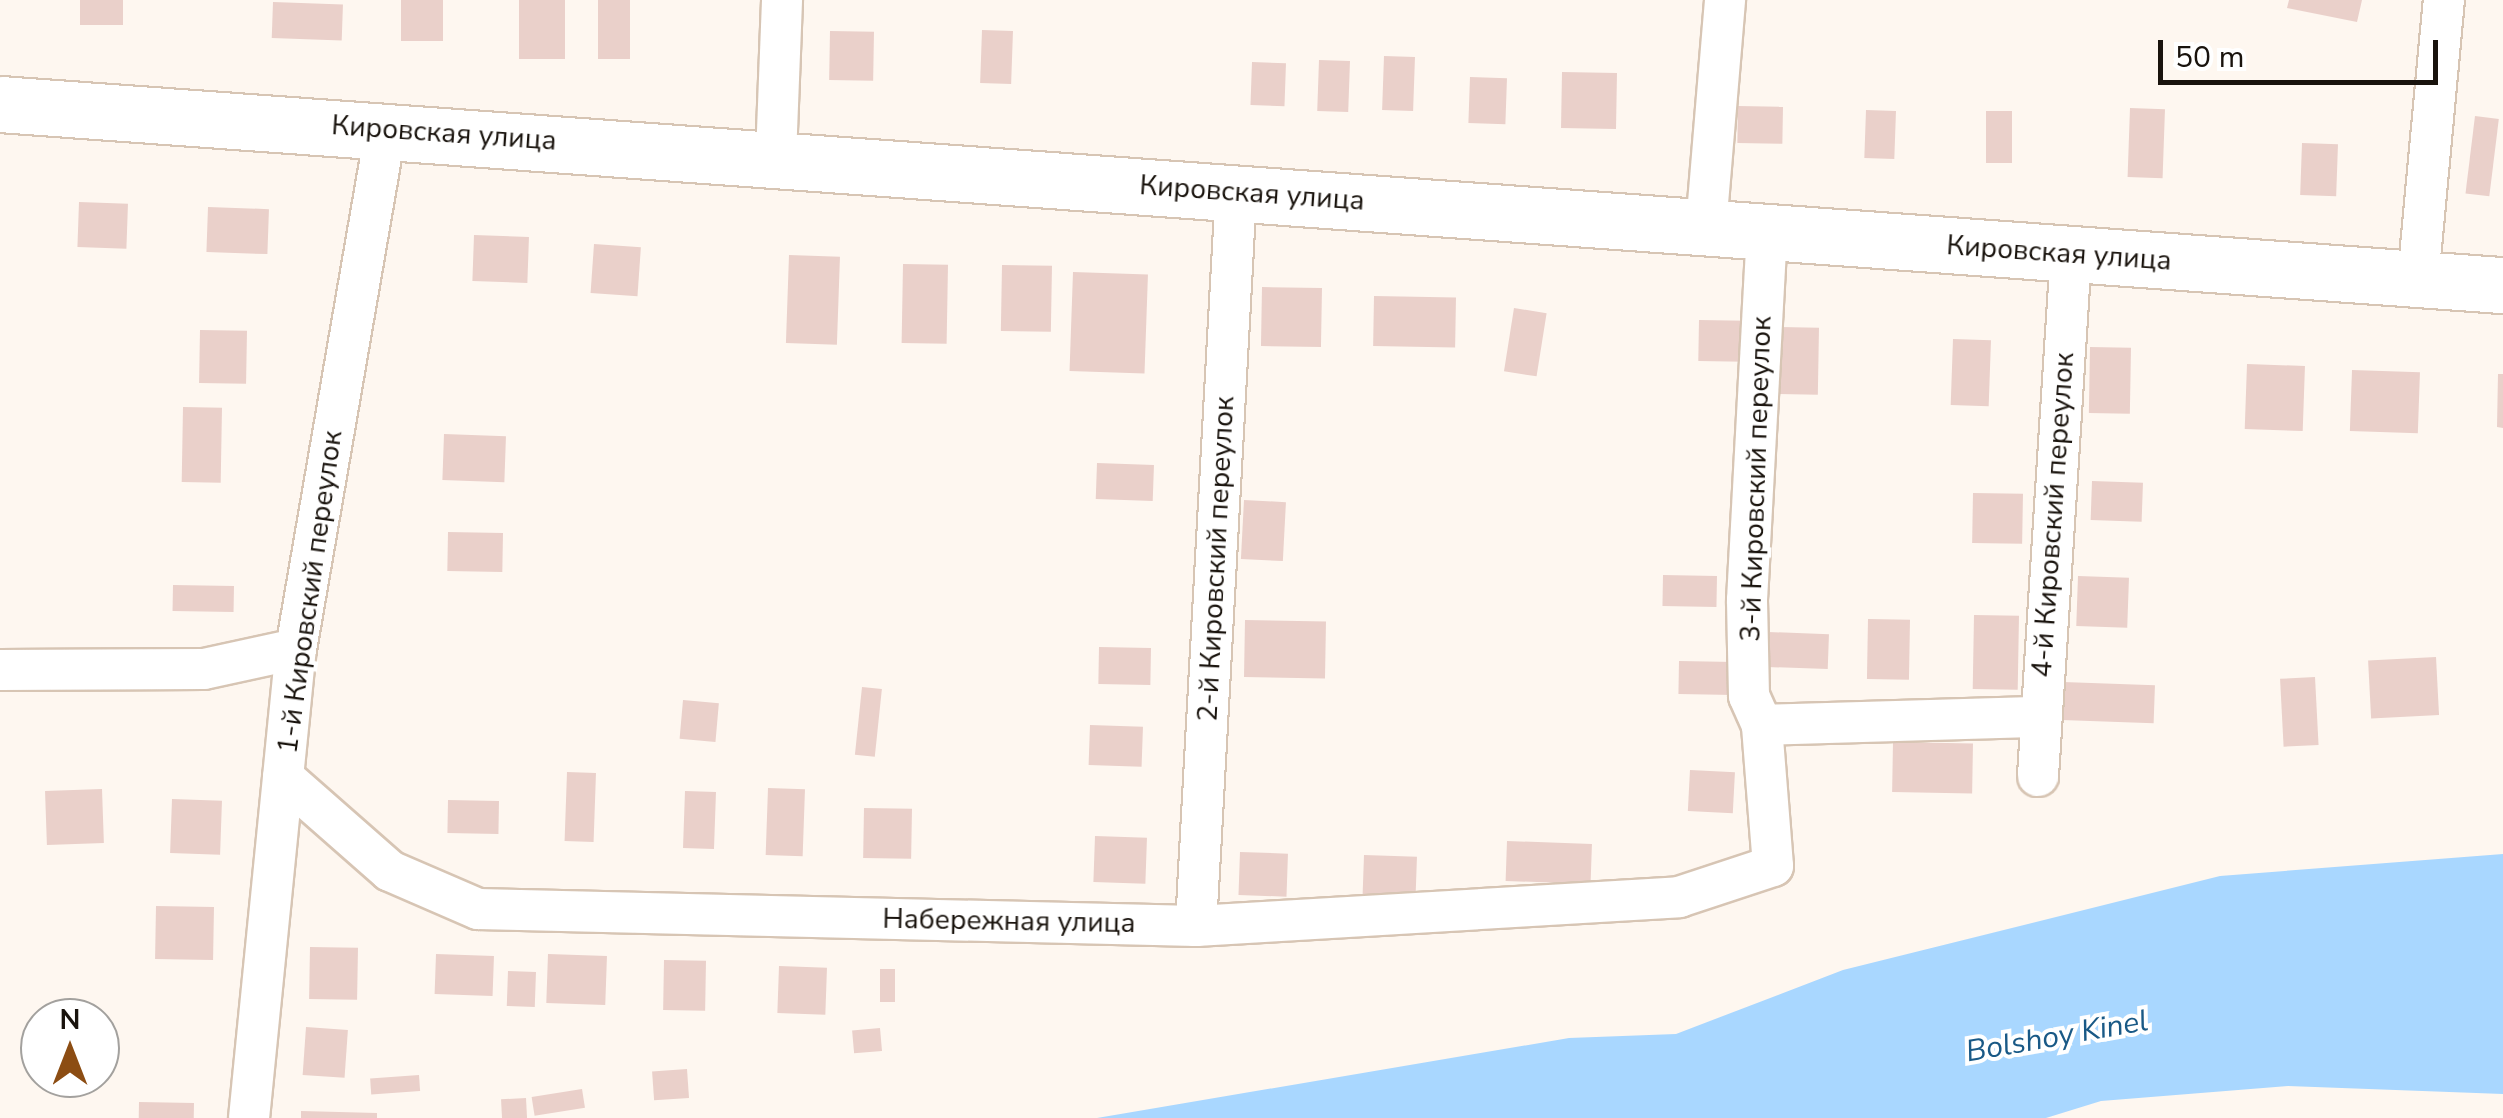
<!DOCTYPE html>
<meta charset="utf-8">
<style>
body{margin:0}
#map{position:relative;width:2503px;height:1118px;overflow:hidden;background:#fef7f0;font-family:"Nunito Sans",sans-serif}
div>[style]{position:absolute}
.water>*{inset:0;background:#a9d7ff}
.building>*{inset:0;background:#ead0ca;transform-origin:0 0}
.roads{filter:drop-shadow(2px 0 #d7c5b4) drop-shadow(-2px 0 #d7c5b4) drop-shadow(0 2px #d7c5b4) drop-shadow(0 -2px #d7c5b4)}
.minor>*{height:40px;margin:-20px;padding:0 20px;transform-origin:20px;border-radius:20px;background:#fff}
.secondary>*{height:55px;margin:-27.5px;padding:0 27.5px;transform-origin:27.5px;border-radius:27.5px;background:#fff}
span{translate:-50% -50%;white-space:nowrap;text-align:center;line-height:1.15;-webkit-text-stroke:8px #fff;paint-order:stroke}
.street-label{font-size:28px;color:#19130d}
.water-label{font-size:30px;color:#195986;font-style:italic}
.north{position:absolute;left:20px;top:998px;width:100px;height:100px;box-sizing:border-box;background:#fff;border:2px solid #a3a19e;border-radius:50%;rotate:0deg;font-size:28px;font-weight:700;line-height:40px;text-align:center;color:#19130d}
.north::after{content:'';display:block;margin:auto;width:35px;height:45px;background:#8c4d13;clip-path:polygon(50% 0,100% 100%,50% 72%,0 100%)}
.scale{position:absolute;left:2158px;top:40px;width:280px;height:45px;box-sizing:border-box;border:5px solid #19130d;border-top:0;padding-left:12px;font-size:30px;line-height:35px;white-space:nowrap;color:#19130d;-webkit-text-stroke:8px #fff;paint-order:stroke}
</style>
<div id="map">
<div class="water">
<div style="clip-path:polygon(2503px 854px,2503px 1094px,2288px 1086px,2101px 1101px,2046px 1118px,1097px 1118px,1569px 1038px,1676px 1034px,1843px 970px,2220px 876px)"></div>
</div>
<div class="building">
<div style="left:80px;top:0;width:43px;height:25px"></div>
<div style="left:401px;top:0;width:42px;height:41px"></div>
<div style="left:519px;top:0;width:46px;height:59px"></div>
<div style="left:598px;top:0;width:32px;height:59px"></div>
<div style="clip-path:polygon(2289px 0,2362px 0,2357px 22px,2287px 8px)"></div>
<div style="left:273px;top:2px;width:70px;height:36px;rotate:2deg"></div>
<div style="left:982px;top:30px;width:31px;height:53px;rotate:2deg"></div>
<div style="left:830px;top:31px;width:44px;height:49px;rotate:1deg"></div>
<div style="left:1384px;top:56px;width:31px;height:54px;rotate:2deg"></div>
<div style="left:1319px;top:60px;width:31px;height:51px;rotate:2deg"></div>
<div style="left:1252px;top:62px;width:34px;height:43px;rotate:2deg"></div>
<div style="left:1562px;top:72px;width:55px;height:56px;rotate:1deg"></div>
<div style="left:1470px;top:77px;width:37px;height:46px;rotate:2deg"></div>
<div style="left:1738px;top:106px;width:45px;height:37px;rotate:1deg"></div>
<div style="left:2130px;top:108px;width:35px;height:69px;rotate:2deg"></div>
<div style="left:1866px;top:110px;width:30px;height:48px;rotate:2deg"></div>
<div style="left:1986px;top:111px;width:26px;height:52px"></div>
<div style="left:2475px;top:116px;width:24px;height:78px;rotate:7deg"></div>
<div style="left:2302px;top:143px;width:36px;height:52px;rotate:2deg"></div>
<div style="left:79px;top:202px;width:49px;height:45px;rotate:2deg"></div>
<div style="left:208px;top:207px;width:61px;height:45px;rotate:2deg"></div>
<div style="left:474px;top:235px;width:55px;height:46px;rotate:2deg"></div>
<div style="left:594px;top:244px;width:47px;height:49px;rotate:4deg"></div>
<div style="left:789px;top:255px;width:51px;height:88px;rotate:2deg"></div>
<div style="left:903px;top:264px;width:45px;height:79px;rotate:1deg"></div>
<div style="left:1002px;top:265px;width:50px;height:66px;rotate:1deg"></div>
<div style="left:1073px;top:272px;width:75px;height:99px;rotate:2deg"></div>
<div style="left:1262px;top:287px;width:60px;height:59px;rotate:1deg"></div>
<div style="left:1374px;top:296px;width:82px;height:50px;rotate:1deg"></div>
<div style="left:1514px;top:308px;width:33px;height:64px;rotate:9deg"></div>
<div style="left:1699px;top:320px;width:46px;height:41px;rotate:1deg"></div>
<div style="left:1780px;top:327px;width:39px;height:67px;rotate:1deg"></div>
<div style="left:200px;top:330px;width:47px;height:53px;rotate:1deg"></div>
<div style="left:1953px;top:339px;width:38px;height:66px;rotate:2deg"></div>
<div style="left:2090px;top:347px;width:41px;height:66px;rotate:1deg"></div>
<div style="left:2247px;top:364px;width:58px;height:65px;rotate:2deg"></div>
<div style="left:2352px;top:370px;width:68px;height:61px;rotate:2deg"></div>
<div style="clip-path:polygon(2498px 374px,2503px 374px,2503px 428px,2497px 427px)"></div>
<div style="left:183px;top:407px;width:39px;height:75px;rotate:1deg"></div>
<div style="left:444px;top:434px;width:62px;height:46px;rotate:2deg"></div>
<div style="left:1097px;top:463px;width:57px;height:36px;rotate:2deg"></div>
<div style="left:2092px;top:481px;width:51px;height:39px;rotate:2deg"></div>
<div style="left:1973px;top:493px;width:50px;height:50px;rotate:1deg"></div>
<div style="left:1244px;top:500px;width:42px;height:59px;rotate:3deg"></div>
<div style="left:448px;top:532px;width:55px;height:39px;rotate:1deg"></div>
<div style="left:1663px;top:575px;width:54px;height:31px;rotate:1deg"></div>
<div style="left:2078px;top:576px;width:51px;height:50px;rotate:2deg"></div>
<div style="left:173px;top:585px;width:61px;height:26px;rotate:1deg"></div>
<div style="left:1974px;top:615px;width:45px;height:74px;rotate:1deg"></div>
<div style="left:1868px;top:619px;width:42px;height:60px;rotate:1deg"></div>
<div style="left:1245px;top:620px;width:81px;height:57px;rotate:1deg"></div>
<div style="left:1768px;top:632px;width:61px;height:35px;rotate:2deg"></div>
<div style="left:1099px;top:647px;width:52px;height:37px;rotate:1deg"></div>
<div style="left:2436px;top:657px;width:58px;height:68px;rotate:87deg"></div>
<div style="left:1679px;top:661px;width:55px;height:33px;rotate:1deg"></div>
<div style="left:2315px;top:677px;width:68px;height:35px;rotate:87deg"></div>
<div style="left:2063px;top:682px;width:92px;height:38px;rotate:2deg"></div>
<div style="left:862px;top:687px;width:20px;height:68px;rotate:6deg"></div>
<div style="left:683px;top:700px;width:36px;height:39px;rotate:5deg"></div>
<div style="left:1090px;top:725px;width:53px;height:40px;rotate:2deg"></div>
<div style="left:1893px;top:742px;width:80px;height:50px;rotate:1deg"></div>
<div style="left:1690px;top:770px;width:45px;height:41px;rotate:3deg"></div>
<div style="left:567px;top:772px;width:29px;height:69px;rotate:2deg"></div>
<div style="left:768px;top:788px;width:37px;height:67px;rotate:2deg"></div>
<div style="left:102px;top:789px;width:54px;height:57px;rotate:88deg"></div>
<div style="left:685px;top:791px;width:31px;height:57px;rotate:2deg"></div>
<div style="left:172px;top:799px;width:50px;height:54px;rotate:2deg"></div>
<div style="left:448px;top:800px;width:51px;height:33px;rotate:1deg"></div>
<div style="left:864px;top:808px;width:48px;height:50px;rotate:1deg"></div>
<div style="left:1095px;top:836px;width:52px;height:46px;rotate:2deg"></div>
<div style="left:1507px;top:841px;width:85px;height:40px;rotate:2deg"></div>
<div style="left:1240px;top:852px;width:48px;height:43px;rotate:2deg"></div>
<div style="left:1364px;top:855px;width:53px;height:48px;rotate:2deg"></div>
<div style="left:156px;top:906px;width:58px;height:53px;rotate:1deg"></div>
<div style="left:310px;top:947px;width:48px;height:52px;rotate:1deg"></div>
<div style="left:436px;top:954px;width:58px;height:40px;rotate:2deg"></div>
<div style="left:548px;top:954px;width:59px;height:49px;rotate:2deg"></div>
<div style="left:664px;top:960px;width:42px;height:50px;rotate:1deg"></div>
<div style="left:779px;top:966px;width:48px;height:47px;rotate:2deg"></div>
<div style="left:880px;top:969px;width:15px;height:33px"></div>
<div style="left:508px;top:971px;width:28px;height:35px;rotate:2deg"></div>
<div style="left:306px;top:1027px;width:42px;height:48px;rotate:4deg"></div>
<div style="left:880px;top:1028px;width:23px;height:28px;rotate:85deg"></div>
<div style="left:687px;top:1069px;width:29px;height:35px;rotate:86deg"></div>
<div style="left:419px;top:1075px;width:16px;height:49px;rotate:86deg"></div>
<div style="left:582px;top:1089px;width:19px;height:51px;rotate:81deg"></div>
<div style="left:526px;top:1098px;width:20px;height:25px;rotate:87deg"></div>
<div style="left:139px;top:1102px;width:55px;height:16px;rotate:1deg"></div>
<div style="clip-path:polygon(301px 1111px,377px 1113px,377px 1118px,301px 1118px)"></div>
</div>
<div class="roads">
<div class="minor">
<div style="left:776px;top:157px;width:157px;rotate:-87.8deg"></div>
<div style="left:1706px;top:227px;width:228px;rotate:-85.2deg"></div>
<div style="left:2418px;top:279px;width:280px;rotate:-84.7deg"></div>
<div style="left:0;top:670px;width:204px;rotate:-0.3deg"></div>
<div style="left:204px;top:669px;width:94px;rotate:-12.3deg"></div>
<div style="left:1762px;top:725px;width:277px;rotate:-1.7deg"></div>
<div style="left:2038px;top:776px;width:523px;rotate:-86.38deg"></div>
<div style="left:283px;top:777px;width:142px;rotate:41.3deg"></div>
<div style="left:390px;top:871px;width:96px;rotate:23.4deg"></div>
<div style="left:478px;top:909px;width:718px;rotate:1.36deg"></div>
<div style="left:1196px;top:926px;width:484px;rotate:-3.4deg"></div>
<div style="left:1679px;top:897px;width:99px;rotate:-18.3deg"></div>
<div style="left:1773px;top:866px;width:141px;rotate:-94.5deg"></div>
<div style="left:1762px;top:725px;width:32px;rotate:-114deg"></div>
<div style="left:1749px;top:696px;width:96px;rotate:-91.2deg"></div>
<div style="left:1747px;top:600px;width:370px;rotate:-86.9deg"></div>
<div style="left:1196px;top:926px;width:735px;rotate:-86.88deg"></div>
<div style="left:249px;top:1118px;width:471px;rotate:-84.3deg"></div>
<div style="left:296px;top:649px;width:529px;rotate:-80.2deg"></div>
</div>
<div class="secondary">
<div style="left:0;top:104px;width:2510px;rotate:4.14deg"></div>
</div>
</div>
<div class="street-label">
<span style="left:444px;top:133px;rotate:4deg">Кировская улица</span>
<span style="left:1252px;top:193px;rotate:4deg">Кировская улица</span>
<span style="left:2059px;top:253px;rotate:4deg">Кировская улица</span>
<span style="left:1756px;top:479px;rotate:-88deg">3-й Кировский переулок</span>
<span style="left:2053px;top:515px;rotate:-86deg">4-й Кировский переулок</span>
<span style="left:1216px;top:559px;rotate:-87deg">2-й Кировский переулок</span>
<span style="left:310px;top:592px;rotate:-82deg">1-й Кировский переулок</span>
<span style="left:1009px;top:921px;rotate:1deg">Набережная улица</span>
</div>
<div class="water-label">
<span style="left:2057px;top:1037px;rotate:-10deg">Bolshoy Kinel</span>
</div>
<div class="north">N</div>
<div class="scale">50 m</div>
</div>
